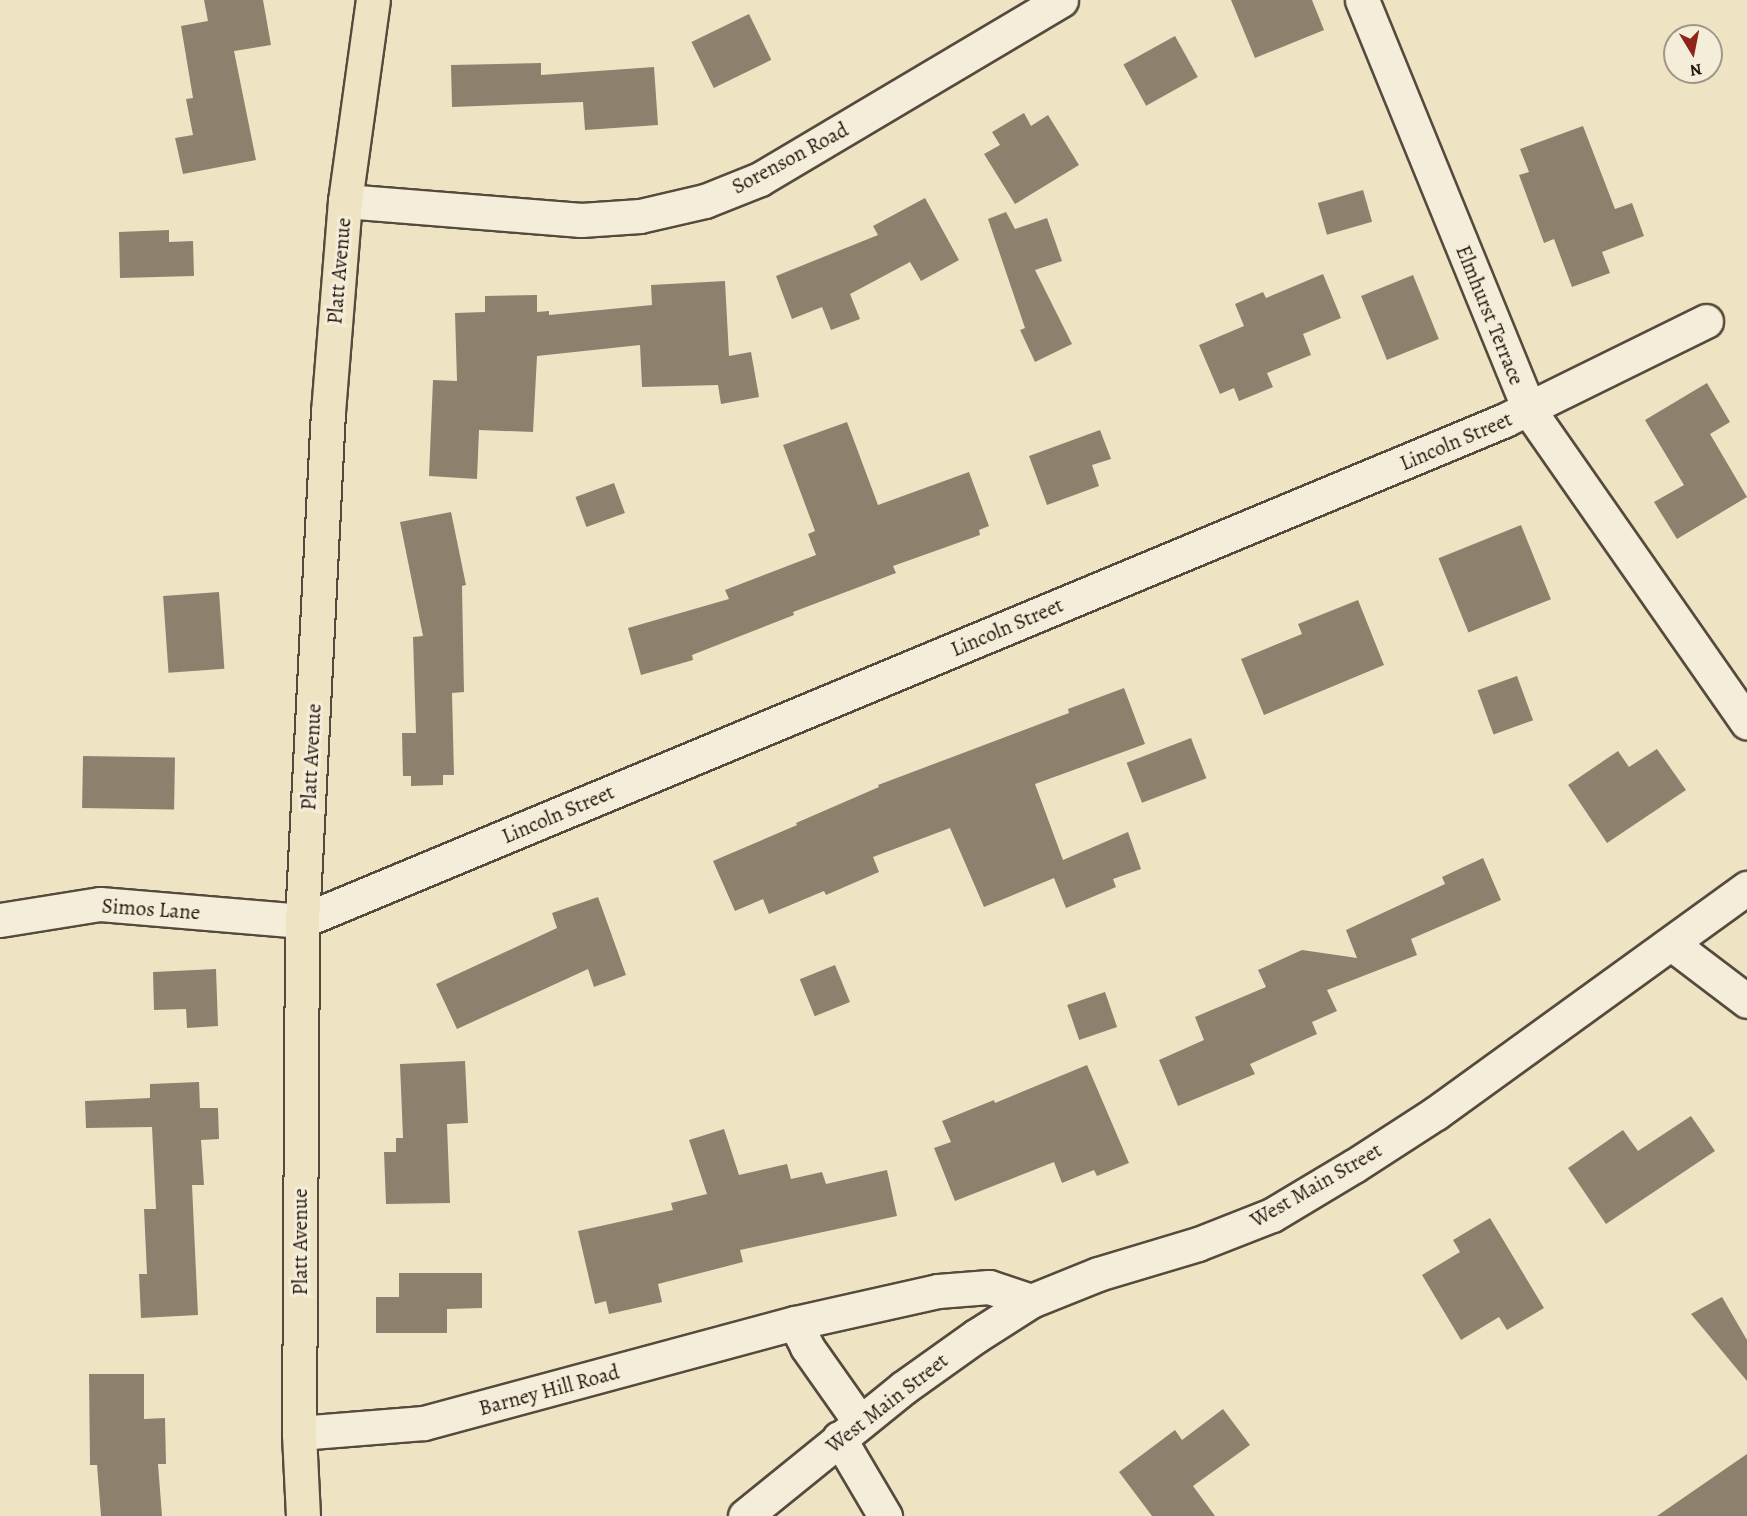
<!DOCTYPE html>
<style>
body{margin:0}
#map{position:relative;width:1747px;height:1516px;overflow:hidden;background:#eee4c4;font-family:Alegreya,serif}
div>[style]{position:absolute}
.building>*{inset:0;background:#8d816e;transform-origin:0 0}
.roads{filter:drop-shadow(2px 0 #564a3d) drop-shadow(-2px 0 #564a3d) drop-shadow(0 2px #564a3d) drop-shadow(0 -2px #564a3d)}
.minor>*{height:33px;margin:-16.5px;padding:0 16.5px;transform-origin:16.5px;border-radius:16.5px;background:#f4edd9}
.major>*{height:33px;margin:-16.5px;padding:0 16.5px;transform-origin:16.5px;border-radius:16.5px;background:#eee4c4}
span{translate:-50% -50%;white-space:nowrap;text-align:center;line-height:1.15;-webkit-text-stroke:6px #f4edd9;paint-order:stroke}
.street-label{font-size:21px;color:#241610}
.north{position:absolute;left:1663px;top:24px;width:60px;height:60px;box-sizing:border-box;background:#f4edd9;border:2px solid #a19789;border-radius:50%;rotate:170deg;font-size:16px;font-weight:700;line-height:24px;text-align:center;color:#241610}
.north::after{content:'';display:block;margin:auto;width:21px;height:27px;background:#8f2418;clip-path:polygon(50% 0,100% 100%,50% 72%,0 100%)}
</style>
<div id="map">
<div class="building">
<div style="clip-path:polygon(204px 0,263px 0,271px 45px,234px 51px,256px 160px,183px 174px,175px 138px,193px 135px,186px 99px,193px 98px,181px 26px,208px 21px)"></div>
<div style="clip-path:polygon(1231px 0,1312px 0,1324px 30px,1255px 58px)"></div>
<div style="left:749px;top:14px;width:51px;height:64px;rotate:64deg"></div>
<div style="left:1175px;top:36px;width:47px;height:59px;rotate:61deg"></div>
<div style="clip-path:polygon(541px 63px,541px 75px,654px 67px,658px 125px,585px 130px,583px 102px,452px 107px,451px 65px)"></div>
<div style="clip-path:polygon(1024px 113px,1031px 126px,1048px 115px,1079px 165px,1015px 204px,984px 154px,1000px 145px,992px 132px)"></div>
<div style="clip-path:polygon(1583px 126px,1615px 209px,1632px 203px,1644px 236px,1602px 252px,1610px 273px,1572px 287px,1554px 239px,1544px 243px,1519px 175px,1529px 172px,1520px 149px)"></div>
<div style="left:1363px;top:190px;width:33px;height:47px;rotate:74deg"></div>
<div style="clip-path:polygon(925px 198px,959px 260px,921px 281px,910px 262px,850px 294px,860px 319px,831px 330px,822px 307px,792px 319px,776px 276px,878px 235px,873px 226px)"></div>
<div style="clip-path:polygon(1006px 212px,1015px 229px,1047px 218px,1062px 261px,1035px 270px,1072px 344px,1035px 362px,1020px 330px,1025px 328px,988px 219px)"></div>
<div style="clip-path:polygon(169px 230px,169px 242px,193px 241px,194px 276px,120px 278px,119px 232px)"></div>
<div style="clip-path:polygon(1323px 274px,1341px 318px,1303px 334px,1311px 355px,1267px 373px,1273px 387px,1239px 401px,1234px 388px,1220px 394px,1199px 345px,1244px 326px,1235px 304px,1263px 292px,1266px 298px)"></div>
<div style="left:1413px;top:275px;width:69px;height:56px;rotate:68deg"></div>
<div style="clip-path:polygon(725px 281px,729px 356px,751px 352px,759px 397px,721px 404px,718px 385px,642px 387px,640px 345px,537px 356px,533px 432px,479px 430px,477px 479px,429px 476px,433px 380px,457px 381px,455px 313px,485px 312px,485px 296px,537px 295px,537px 312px,549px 311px,549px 315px,652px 305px,651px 285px)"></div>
<div style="clip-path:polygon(1707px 383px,1730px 422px,1710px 434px,1747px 497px,1677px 539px,1654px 502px,1684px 485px,1645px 420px)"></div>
<div style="clip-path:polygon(847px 422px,878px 505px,969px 472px,989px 526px,979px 530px,980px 535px,893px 566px,896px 573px,793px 612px,794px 615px,692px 655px,693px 660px,641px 675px,628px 628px,729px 599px,725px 590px,816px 555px,808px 534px,815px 531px,783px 445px)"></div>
<div style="clip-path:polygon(1100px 430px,1111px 459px,1092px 465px,1099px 486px,1047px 505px,1029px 456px)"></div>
<div style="left:614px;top:483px;width:32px;height:41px;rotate:70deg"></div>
<div style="clip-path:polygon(451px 512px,466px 585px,462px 586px,464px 692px,452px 693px,454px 775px,443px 775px,443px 785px,411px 786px,411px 776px,403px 776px,402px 733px,416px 733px,413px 637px,423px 636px,400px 522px)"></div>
<div style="left:1521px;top:525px;width:80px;height:89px;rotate:68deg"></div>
<div style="left:219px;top:592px;width:77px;height:56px;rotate:86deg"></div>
<div style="clip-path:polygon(1358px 600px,1384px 665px,1264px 715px,1241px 659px,1302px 634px,1298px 624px)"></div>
<div style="left:1517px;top:676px;width:47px;height:42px;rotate:70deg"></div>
<div style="clip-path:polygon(1124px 688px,1145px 744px,1035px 784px,1063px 860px,1128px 832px,1141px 869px,1113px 879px,1116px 887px,1066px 908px,1054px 878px,984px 907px,950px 828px,873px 857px,879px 872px,826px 895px,824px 891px,769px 914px,763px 899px,735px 911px,713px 861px,797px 825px,796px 823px,879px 787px,878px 785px,1069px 713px,1068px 709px)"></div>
<div style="left:1191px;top:738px;width:43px;height:69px;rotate:69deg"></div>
<div style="clip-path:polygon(1657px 749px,1686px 790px,1607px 843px,1568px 785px,1618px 751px,1629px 767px)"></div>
<div style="left:83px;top:756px;width:92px;height:52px;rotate:1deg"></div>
<div style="clip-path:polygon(1483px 858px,1501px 900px,1411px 939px,1417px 955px,1327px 990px,1337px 1011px,1312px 1022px,1317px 1034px,1250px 1064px,1255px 1074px,1178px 1106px,1159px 1060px,1204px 1040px,1195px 1017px,1266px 987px,1258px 970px,1302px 950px,1357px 958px,1346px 930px,1445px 884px,1442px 877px)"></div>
<div style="clip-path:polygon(598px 897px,626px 975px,594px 987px,588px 969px,457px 1029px,436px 984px,557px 928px,552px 913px)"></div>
<div style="left:835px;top:965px;width:40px;height:38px;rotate:68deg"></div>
<div style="clip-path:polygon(216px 969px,218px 1026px,187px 1028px,186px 1009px,154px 1010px,153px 972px)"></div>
<div style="left:1105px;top:992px;width:37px;height:40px;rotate:71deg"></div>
<div style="clip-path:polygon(465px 1061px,468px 1123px,447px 1124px,450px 1203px,386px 1204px,384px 1152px,396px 1152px,396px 1138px,403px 1138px,400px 1064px)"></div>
<div style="clip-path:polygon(1087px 1065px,1129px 1163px,1097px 1176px,1094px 1170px,1062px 1183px,1054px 1162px,955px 1201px,934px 1148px,951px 1142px,942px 1121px,994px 1100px,995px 1103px)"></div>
<div style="clip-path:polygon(199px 1082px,200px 1108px,218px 1108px,219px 1139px,201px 1140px,204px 1185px,192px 1185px,198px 1315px,141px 1318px,139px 1274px,147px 1274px,144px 1209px,156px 1209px,152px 1127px,86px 1128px,85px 1101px,150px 1098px,150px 1084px)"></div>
<div style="clip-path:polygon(1691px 1116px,1715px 1151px,1606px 1224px,1568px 1168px,1623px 1130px,1638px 1151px)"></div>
<div style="clip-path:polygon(724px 1129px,739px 1175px,787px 1164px,791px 1179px,822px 1172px,826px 1184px,887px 1170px,897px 1216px,740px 1250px,743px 1262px,658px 1284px,662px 1302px,609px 1314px,606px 1301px,595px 1304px,578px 1231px,673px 1210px,671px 1203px,707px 1194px,689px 1140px)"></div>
<div style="clip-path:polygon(1490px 1218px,1544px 1308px,1507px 1330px,1499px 1317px,1461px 1340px,1422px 1275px,1460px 1252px,1453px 1240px)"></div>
<div style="clip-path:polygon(399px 1273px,482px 1273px,482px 1308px,447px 1309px,447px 1333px,376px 1333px,376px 1297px,399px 1297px)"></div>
<div style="clip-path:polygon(1722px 1297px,1747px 1340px,1747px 1381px,1691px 1314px)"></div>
<div style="clip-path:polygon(89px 1374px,144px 1374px,144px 1419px,165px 1418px,166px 1464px,158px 1464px,162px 1516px,101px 1516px,97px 1465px,90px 1465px)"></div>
<div style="clip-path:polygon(1223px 1409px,1250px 1445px,1193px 1486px,1215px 1516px,1152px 1516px,1119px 1472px,1175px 1430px,1182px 1440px)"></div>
<div style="clip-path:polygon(1747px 1454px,1747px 1516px,1657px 1516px)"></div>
</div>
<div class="roads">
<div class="minor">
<div style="left:1362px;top:0;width:443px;rotate:67.8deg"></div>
<div style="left:1529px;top:410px;width:381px;rotate:55.1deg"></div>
<div style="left:345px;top:201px;width:237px;rotate:4.6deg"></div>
<div style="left:581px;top:220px;width:59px;rotate:-3.9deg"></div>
<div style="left:640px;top:216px;width:67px;rotate:-13deg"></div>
<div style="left:705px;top:201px;width:59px;rotate:-21.8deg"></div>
<div style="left:760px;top:179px;width:350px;rotate:-30.7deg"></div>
<div style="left:0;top:920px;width:101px;rotate:-9.1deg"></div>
<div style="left:100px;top:904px;width:203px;rotate:4.8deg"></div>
<div style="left:302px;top:921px;width:1303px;rotate:-22.61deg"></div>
<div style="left:1505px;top:420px;width:224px;rotate:-26.2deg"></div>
<div style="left:1672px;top:944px;width:94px;rotate:37.2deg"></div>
<div style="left:795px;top:1323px;width:27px;rotate:63deg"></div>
<div style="left:807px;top:1347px;width:92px;rotate:54.8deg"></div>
<div style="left:299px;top:1433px;width:125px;rotate:-4.6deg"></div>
<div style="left:424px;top:1423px;width:384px;rotate:-15.1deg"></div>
<div style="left:795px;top:1323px;width:147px;rotate:-12.6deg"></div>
<div style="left:938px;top:1291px;width:51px;rotate:-4.5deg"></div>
<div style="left:989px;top:1287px;width:44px;rotate:18.4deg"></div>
<div style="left:839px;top:1438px;width:91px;rotate:59.5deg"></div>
<div style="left:745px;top:1516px;width:203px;rotate:-39deg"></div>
<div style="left:903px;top:1388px;width:90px;rotate:-35.5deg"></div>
<div style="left:976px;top:1336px;width:65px;rotate:-32.5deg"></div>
<div style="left:1031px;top:1301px;width:72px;rotate:-21.9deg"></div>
<div style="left:1098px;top:1274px;width:104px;rotate:-16.7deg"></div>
<div style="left:1198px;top:1244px;width:79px;rotate:-21.4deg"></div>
<div style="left:1272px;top:1215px;width:96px;rotate:-30.9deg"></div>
<div style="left:1354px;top:1166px;width:98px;rotate:-32.9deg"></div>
<div style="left:1436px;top:1113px;width:384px;rotate:-35.9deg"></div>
</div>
<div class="major">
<div style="left:303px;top:1516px;width:83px;rotate:-92.8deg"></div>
<div style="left:299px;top:1433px;width:512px;rotate:-89.66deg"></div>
<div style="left:302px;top:921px;width:510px;rotate:-87.08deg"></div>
<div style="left:328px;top:412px;width:212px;rotate:-85.4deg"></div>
<div style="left:345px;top:201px;width:203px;rotate:-82.1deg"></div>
</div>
</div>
<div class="street-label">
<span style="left:790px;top:158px;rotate:-28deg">Sorenson Road</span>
<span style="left:339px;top:271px;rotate:-85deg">Platt Avenue</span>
<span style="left:1490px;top:315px;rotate:68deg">Elmhurst Terrace</span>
<span style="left:1456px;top:441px;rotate:-23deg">Lincoln Street</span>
<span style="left:1007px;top:627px;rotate:-23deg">Lincoln Street</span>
<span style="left:311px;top:757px;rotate:-87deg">Platt Avenue</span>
<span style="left:558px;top:814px;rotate:-23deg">Lincoln Street</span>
<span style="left:151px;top:909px;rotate:4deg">Simos Lane</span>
<span style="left:1316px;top:1185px;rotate:-30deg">West Main Street</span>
<span style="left:300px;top:1242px;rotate:-90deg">Platt Avenue</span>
<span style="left:549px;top:1390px;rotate:-15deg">Barney Hill Road</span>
<span style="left:887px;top:1403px;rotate:-38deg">West Main Street</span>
</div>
<div class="north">N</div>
</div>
